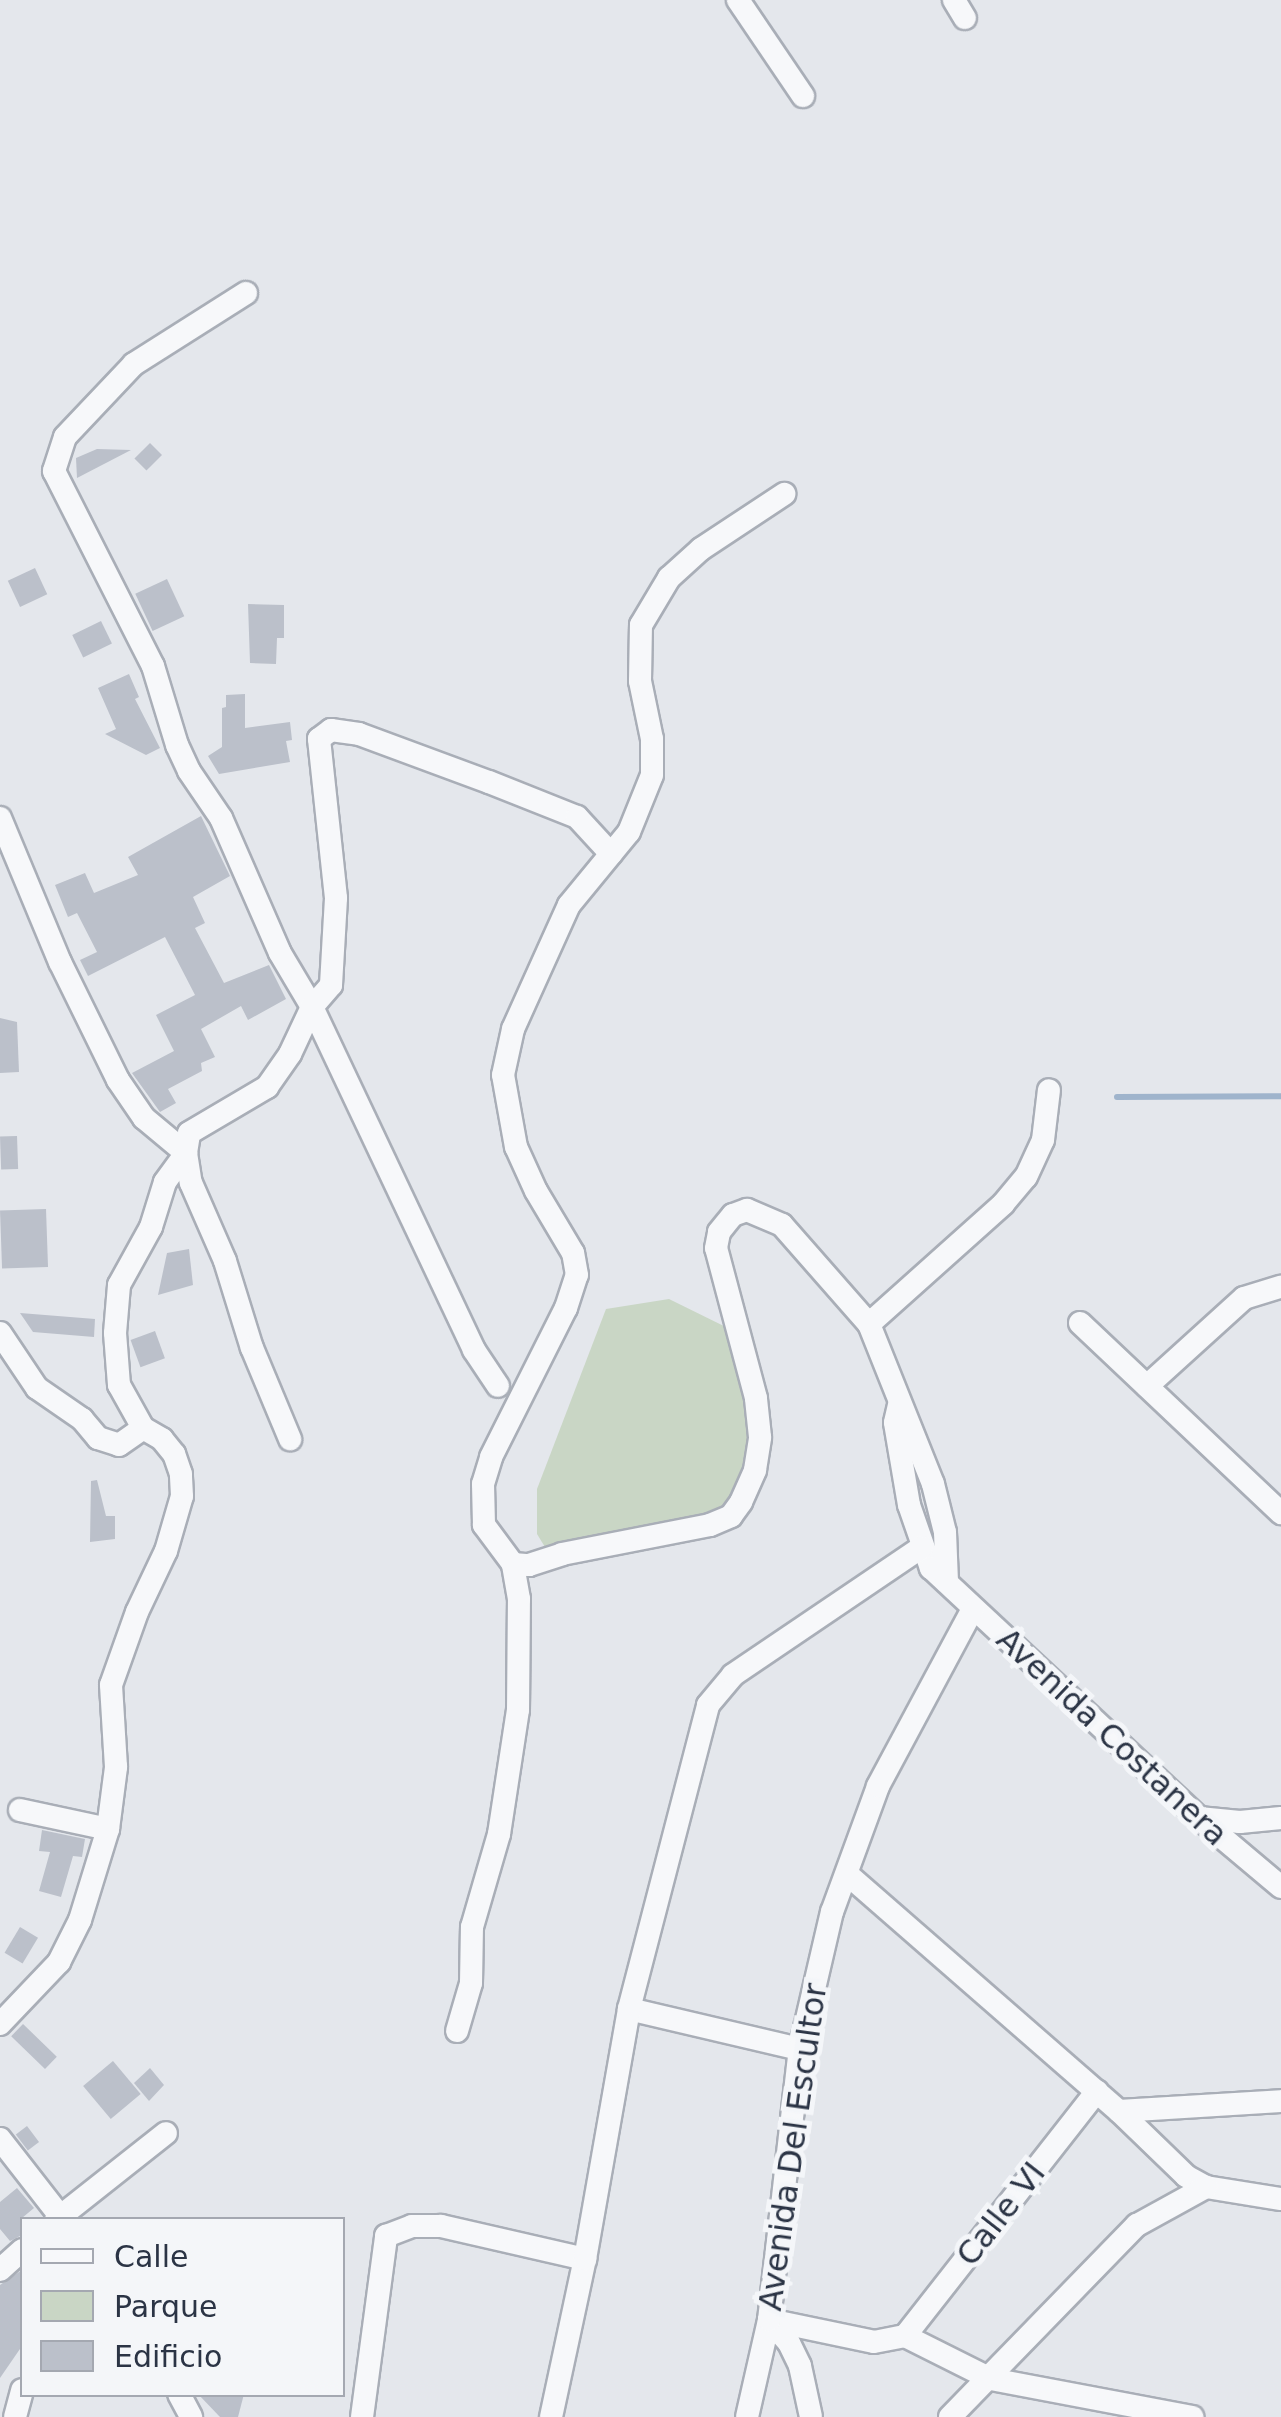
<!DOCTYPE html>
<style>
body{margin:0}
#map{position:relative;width:1281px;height:2417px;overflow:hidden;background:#e4e7ec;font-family:"DejaVu Sans",sans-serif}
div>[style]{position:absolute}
.green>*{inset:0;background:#c9d6c5}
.stream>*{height:6px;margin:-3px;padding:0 3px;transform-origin:3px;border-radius:3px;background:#9fb4cc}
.building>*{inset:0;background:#bbc0ca;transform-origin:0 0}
.roads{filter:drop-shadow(2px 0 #a9aeb7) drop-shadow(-2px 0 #a9aeb7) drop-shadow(0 2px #a9aeb7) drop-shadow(0 -2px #a9aeb7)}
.minor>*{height:22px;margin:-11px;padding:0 11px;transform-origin:11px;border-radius:11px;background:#f7f8fa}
span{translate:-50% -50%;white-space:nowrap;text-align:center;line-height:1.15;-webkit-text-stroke:10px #f4f6f9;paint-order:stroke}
.street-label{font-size:32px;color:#2b3445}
.legend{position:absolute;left:20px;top:2217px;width:325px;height:180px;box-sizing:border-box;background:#f4f6f9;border:2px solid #a4a8b1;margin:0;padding:12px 18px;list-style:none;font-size:30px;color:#2b3445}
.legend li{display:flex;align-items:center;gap:20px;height:50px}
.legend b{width:50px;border:2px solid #a4a8b1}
</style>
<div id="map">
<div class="green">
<div style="clip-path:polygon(669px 1299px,738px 1333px,757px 1398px,738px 1519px,548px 1552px,537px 1534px,537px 1489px,606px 1309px)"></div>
</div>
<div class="stream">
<div style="left:1117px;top:1097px;width:164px;rotate:-0.3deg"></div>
</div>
<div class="building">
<div style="left:150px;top:443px;width:17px;height:22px;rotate:45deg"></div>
<div style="clip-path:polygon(97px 449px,131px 450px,77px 478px,76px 458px)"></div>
<div style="left:35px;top:568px;width:29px;height:30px;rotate:65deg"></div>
<div style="left:167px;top:579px;width:41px;height:35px;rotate:65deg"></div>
<div style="clip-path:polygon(248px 604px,284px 605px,284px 638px,277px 638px,276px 664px,250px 663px)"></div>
<div style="left:101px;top:621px;width:25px;height:32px;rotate:64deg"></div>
<div style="clip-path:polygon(129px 674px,139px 697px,135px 699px,160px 748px,146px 755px,105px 734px,116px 729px,98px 688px)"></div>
<div style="clip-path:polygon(245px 694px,245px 728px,290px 722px,292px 740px,286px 741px,290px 762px,219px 774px,208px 756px,222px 747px,222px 708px,226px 707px,226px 695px)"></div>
<div style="clip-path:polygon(201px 816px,230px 876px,193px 897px,205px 923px,195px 928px,224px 983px,269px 965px,286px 999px,248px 1020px,241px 1006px,201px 1029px,215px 1057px,201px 1063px,202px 1071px,168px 1089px,176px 1103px,160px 1112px,132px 1073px,174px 1051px,156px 1015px,195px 995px,165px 937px,88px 976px,80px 960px,97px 952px,77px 913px,68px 917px,55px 885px,85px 873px,94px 893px,138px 875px,128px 857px)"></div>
<div style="clip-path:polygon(0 1018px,17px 1022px,19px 1072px,0 1073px)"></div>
<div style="left:17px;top:1136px;width:33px;height:17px;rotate:88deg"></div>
<div style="left:46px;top:1209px;width:58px;height:46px;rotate:88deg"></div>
<div style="clip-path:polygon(189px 1249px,193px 1285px,158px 1295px,167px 1253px)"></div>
<div style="clip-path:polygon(20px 1313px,95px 1319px,94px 1337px,33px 1332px)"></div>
<div style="left:155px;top:1331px;width:29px;height:26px;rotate:70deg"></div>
<div style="clip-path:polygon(97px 1480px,106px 1516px,115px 1516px,115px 1539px,90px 1542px,91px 1481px)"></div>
<div style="clip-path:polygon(42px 1830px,85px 1839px,82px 1857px,73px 1856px,61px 1897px,39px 1891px,50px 1852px,39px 1851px)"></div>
<div style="left:20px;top:1927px;width:21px;height:30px;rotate:31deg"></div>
<div style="left:23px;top:2024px;width:47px;height:17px;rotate:44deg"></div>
<div style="left:113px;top:2061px;width:43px;height:39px;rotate:50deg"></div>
<div style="clip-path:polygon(150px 2068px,164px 2085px,149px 2101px,134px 2083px)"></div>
<div style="left:27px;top:2126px;width:20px;height:14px;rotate:53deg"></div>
<div style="clip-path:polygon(17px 2188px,34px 2208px,22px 2218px,22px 2235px,10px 2241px,0 2229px,0 2202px)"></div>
<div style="clip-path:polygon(22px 2270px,22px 2346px,0 2378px,0 2285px)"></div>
<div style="clip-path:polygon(198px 2394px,244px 2394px,238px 2417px,220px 2417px)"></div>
</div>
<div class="roads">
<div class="minor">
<div style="left:738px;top:0;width:116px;rotate:55.9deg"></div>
<div style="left:954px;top:0;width:21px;rotate:59deg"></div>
<div style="left:246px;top:293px;width:133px;rotate:147.6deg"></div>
<div style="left:134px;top:364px;width:100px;rotate:133.4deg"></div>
<div style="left:65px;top:437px;width:36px;rotate:108deg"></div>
<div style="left:54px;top:471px;width:219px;rotate:63.1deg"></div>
<div style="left:153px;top:666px;width:83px;rotate:73.1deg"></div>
<div style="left:177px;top:745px;width:29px;rotate:65deg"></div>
<div style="left:189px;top:771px;width:57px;rotate:55.8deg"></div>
<div style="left:221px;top:818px;width:147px;rotate:66.4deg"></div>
<div style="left:280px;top:953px;width:63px;rotate:59.3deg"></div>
<div style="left:312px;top:1007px;width:379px;rotate:64.7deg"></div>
<div style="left:474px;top:1350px;width:43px;rotate:56.3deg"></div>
<div style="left:0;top:818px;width:156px;rotate:67.4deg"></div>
<div style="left:60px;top:962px;width:131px;rotate:63.8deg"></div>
<div style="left:118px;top:1080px;width:46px;rotate:55.6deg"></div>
<div style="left:144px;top:1118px;width:55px;rotate:39.8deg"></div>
<div style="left:186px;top:1153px;width:30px;rotate:81deg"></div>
<div style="left:191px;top:1183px;width:85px;rotate:66.4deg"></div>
<div style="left:225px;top:1261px;width:91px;rotate:72.8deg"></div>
<div style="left:252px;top:1348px;width:99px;rotate:67.3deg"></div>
<div style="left:1080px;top:1323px;width:277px;rotate:43.4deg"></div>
<div style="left:869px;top:1324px;width:180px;rotate:-41.8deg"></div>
<div style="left:1003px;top:1204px;width:35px;rotate:-50deg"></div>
<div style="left:1026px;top:1177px;width:41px;rotate:-65.3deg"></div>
<div style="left:1043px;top:1140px;width:50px;rotate:-83.2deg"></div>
<div style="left:0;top:1333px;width:66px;rotate:56.1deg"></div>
<div style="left:37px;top:1388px;width:55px;rotate:34.6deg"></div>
<div style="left:82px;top:1419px;width:25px;rotate:50deg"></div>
<div style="left:98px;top:1438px;width:22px;rotate:18deg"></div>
<div style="left:119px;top:1445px;width:29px;rotate:-35deg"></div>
<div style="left:143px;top:1428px;width:49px;rotate:-119.2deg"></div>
<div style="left:119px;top:1385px;width:52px;rotate:-94.4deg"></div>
<div style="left:115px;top:1333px;width:48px;rotate:-85.2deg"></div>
<div style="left:119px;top:1285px;width:66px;rotate:-61.1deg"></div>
<div style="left:151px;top:1227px;width:47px;rotate:-72.7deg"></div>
<div style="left:165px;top:1182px;width:36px;rotate:-54deg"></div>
<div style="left:186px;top:1153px;width:20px;rotate:-81deg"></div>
<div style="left:189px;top:1133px;width:91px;rotate:-30.5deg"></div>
<div style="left:267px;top:1087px;width:40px;rotate:-55.1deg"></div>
<div style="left:290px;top:1054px;width:52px;rotate:-64.9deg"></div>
<div style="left:312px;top:1007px;width:29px;rotate:-49deg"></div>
<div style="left:331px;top:985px;width:87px;rotate:-86.7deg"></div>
<div style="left:336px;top:898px;width:160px;rotate:-96.1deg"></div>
<div style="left:319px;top:739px;width:15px;rotate:-37deg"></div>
<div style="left:331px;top:730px;width:28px;rotate:8deg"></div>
<div style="left:359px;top:734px;width:139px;rotate:20.3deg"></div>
<div style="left:489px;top:782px;width:95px;rotate:21.7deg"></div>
<div style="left:577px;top:817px;width:50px;rotate:47.4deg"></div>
<div style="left:1147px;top:1386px;width:131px;rotate:-42.2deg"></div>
<div style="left:1244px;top:1298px;width:39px;rotate:-17deg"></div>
<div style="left:899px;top:1405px;width:18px;rotate:103deg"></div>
<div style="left:895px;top:1423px;width:83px;rotate:80.3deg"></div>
<div style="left:909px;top:1505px;width:67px;rotate:70.8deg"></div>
<div style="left:931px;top:1568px;width:367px;rotate:43deg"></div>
<div style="left:1199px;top:1818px;width:107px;rotate:40.1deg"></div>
<div style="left:513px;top:1564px;width:16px;rotate:4deg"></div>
<div style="left:529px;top:1565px;width:35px;rotate:-18deg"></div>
<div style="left:562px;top:1554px;width:151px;rotate:-11.1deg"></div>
<div style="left:710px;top:1525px;width:23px;rotate:-23deg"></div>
<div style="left:731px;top:1516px;width:17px;rotate:-54deg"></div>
<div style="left:741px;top:1502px;width:35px;rotate:-66deg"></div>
<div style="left:755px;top:1470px;width:33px;rotate:-81deg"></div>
<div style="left:760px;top:1437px;width:39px;rotate:-96deg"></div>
<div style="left:756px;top:1398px;width:155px;rotate:-104.9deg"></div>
<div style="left:716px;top:1248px;width:16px;rotate:-79deg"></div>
<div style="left:719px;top:1232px;width:22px;rotate:-51deg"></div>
<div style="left:733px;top:1215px;width:15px;rotate:-20deg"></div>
<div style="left:747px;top:1210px;width:38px;rotate:23deg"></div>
<div style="left:782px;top:1225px;width:132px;rotate:48.7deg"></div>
<div style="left:869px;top:1324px;width:172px;rotate:68.2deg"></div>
<div style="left:933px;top:1484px;width:49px;rotate:76deg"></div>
<div style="left:945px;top:1532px;width:50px;rotate:87.7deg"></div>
<div style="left:20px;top:1810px;width:90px;rotate:12.2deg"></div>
<div style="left:1199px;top:1818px;width:41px;rotate:5.6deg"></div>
<div style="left:1240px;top:1822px;width:41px;rotate:-5.6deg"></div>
<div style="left:847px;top:1874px;width:361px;rotate:41.1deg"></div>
<div style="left:1119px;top:2111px;width:162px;rotate:-3.5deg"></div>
<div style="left:629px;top:2009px;width:176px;rotate:13.2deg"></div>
<div style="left:0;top:2024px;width:86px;rotate:-46.4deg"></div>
<div style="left:59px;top:1962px;width:47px;rotate:-63.4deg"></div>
<div style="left:80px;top:1920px;width:95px;rotate:-72.9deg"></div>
<div style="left:108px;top:1829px;width:63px;rotate:-82.6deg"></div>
<div style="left:116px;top:1767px;width:82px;rotate:-93.5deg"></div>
<div style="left:111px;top:1685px;width:77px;rotate:-70.4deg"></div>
<div style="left:137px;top:1612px;width:68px;rotate:-64.6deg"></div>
<div style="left:166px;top:1551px;width:57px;rotate:-73.8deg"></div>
<div style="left:182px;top:1496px;width:22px;rotate:-93deg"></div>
<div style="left:181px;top:1474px;width:21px;rotate:-109deg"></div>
<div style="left:174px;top:1454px;width:19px;rotate:-129deg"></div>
<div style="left:162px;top:1439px;width:22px;rotate:-150deg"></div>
<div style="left:457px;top:2031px;width:50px;rotate:-73.7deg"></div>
<div style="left:471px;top:1983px;width:56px;rotate:-89deg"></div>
<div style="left:472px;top:1927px;width:97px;rotate:-73.8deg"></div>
<div style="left:499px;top:1834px;width:125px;rotate:-81.3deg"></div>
<div style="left:518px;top:1710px;width:111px;rotate:-89.5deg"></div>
<div style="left:519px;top:1599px;width:36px;rotate:-100deg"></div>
<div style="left:513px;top:1564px;width:49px;rotate:-126.6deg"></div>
<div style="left:484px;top:1525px;width:41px;rotate:-91.4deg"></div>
<div style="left:483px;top:1484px;width:28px;rotate:-73deg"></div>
<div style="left:491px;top:1457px;width:167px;rotate:-63.3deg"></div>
<div style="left:566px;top:1308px;width:35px;rotate:-72deg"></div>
<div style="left:577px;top:1275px;width:22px;rotate:-100deg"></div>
<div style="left:573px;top:1253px;width:72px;rotate:-120.8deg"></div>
<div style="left:536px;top:1191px;width:48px;rotate:-114.4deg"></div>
<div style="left:516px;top:1147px;width:73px;rotate:-100.2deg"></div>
<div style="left:503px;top:1075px;width:47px;rotate:-77.7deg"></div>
<div style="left:513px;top:1029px;width:136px;rotate:-65.7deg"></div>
<div style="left:569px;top:905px;width:94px;rotate:-50.6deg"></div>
<div style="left:629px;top:832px;width:61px;rotate:-68deg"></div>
<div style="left:652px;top:775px;width:36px;rotate:-90deg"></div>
<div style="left:652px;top:739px;width:59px;rotate:-101.7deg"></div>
<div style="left:640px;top:681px;width:56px;rotate:-89deg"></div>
<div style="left:641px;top:625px;width:55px;rotate:-59.2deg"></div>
<div style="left:669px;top:578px;width:43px;rotate:-42.2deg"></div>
<div style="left:701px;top:549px;width:100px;rotate:-33.5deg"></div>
<div style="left:1119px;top:2111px;width:93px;rotate:44.1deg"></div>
<div style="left:1186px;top:2176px;width:23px;rotate:29deg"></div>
<div style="left:1206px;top:2187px;width:76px;rotate:9.1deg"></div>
<div style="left:0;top:2139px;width:98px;rotate:52.1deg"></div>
<div style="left:56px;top:2220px;width:140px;rotate:-38.3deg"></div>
<div style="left:0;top:2270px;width:30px;rotate:-42deg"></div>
<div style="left:769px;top:2320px;width:107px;rotate:11.8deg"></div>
<div style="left:874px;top:2342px;width:32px;rotate:-11deg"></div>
<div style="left:905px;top:2336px;width:96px;rotate:26.6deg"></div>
<div style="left:991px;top:2379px;width:205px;rotate:10.7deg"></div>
<div style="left:769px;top:2320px;width:30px;rotate:49deg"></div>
<div style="left:789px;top:2343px;width:25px;rotate:64deg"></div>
<div style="left:800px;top:2366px;width:52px;rotate:77.8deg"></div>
<div style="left:905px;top:2336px;width:311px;rotate:-51.9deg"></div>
<div style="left:179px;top:2394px;width:26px;rotate:62deg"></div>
<div style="left:15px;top:2417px;width:28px;rotate:-75deg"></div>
<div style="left:362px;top:2417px;width:183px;rotate:-82.4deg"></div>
<div style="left:386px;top:2236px;width:28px;rotate:-21deg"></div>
<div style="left:412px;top:2226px;width:29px"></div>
<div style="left:441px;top:2226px;width:148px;rotate:12.9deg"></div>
<div style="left:551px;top:2417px;width:162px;rotate:-77.9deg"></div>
<div style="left:585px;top:2259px;width:254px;rotate:-80deg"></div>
<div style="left:629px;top:2009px;width:314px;rotate:-75.4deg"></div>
<div style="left:708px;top:1705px;width:39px;rotate:-50deg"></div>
<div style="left:733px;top:1675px;width:228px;rotate:-34.1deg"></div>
<div style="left:747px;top:2417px;width:99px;rotate:-77.2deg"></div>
<div style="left:769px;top:2320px;width:273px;rotate:-83.5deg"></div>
<div style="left:800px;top:2049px;width:141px;rotate:-76.9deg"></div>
<div style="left:832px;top:1912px;width:134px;rotate:-69.9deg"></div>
<div style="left:878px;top:1786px;width:201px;rotate:-61.8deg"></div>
<div style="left:950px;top:2417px;width:268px;rotate:-45.8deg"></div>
<div style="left:1137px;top:2225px;width:79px;rotate:-28.8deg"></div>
</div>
</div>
<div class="street-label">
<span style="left:1112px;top:1737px;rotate:43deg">Avenida Costanera</span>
<span style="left:793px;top:2147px;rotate:-82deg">Avenida Del Escultor</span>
<span style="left:1001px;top:2214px;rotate:-52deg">Calle VI</span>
</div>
<ul class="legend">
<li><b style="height:12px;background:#f7f8fa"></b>Calle</li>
<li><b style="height:28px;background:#c9d6c5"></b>Parque</li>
<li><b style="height:28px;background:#bbc0ca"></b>Edificio</li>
</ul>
</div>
